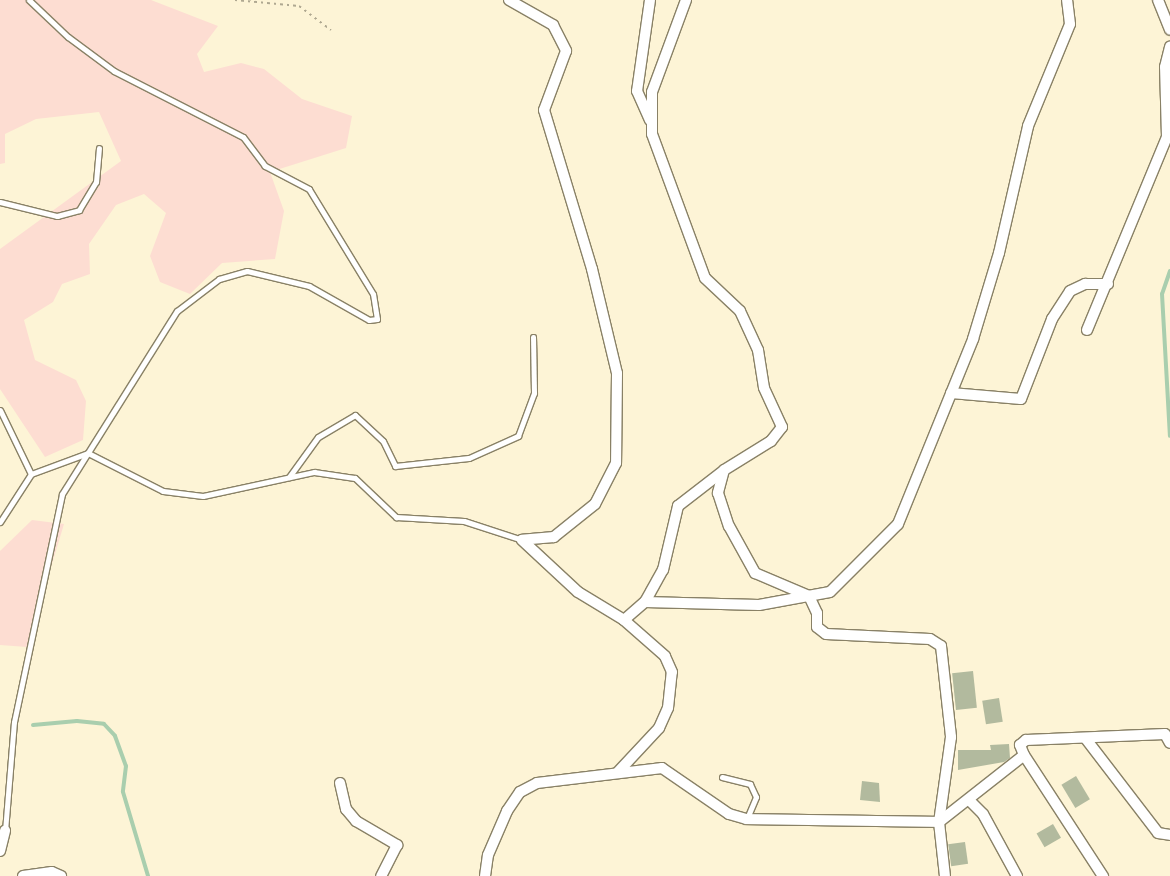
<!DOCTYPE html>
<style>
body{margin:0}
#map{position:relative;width:1170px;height:876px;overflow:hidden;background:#fdf4d6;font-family:"Exo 2",sans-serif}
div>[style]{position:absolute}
.green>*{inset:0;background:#fdddd2}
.stream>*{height:4px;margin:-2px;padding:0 2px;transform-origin:2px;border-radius:2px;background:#a9ceae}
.building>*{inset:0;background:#b2ba9e;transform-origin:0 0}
.path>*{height:2px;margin-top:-1px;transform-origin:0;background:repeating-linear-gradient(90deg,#afa891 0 2.5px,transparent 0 6.5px)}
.roads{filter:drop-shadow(1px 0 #898166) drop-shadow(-1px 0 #898166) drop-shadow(0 1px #898166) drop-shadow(0 -1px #898166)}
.lane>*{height:5px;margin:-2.5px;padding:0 2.5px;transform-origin:2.5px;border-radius:2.5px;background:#fff}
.street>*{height:10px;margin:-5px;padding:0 5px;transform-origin:5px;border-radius:5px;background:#fff}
span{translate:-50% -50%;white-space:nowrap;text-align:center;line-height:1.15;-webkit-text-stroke:4px #fff;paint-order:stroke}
</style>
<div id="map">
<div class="green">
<div style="clip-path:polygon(0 0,151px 0,218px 26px,197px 54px,204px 72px,241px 63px,264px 69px,302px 99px,352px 116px,346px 148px,270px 172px,284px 211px,275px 259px,222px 263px,190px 294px,160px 282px,150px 256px,166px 213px,144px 194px,116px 205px,89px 244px,90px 274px,62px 284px,53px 302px,24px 320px,35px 360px,76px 380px,86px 401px,83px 440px,45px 457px,0 389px,0 249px,121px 161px,99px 112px,36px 119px,5px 134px,5px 163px,0 164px)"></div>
<div style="clip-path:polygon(32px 520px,64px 524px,27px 647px,0 645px,0 551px)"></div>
</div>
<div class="stream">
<div style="left:1170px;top:271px;width:24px;rotate:109deg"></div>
<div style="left:1162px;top:294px;width:142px;rotate:86.8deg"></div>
<div style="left:33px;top:725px;width:44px;rotate:-5.2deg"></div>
<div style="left:77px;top:721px;width:27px;rotate:6deg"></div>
<div style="left:104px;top:724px;width:16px;rotate:47deg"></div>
<div style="left:115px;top:736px;width:32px;rotate:70deg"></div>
<div style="left:126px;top:766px;width:26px;rotate:97deg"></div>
<div style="left:123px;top:792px;width:88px;rotate:73.4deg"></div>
</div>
<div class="building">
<div style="left:973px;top:671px;width:37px;height:21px;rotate:84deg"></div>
<div style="left:999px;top:698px;width:24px;height:17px;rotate:81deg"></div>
<div style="clip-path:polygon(1009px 744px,1010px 758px,1004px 762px,958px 770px,958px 750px,991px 750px,990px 745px)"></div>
<div style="left:1076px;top:776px;width:27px;height:17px;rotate:59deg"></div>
<div style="clip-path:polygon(862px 781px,879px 783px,880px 802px,860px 800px)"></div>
<div style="left:1053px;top:824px;width:16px;height:19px;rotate:60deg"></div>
<div style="left:965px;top:842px;width:22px;height:17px;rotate:82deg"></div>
</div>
<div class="path">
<div style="left:235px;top:0;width:64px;rotate:5.4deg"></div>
<div style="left:299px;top:6px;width:40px;rotate:37deg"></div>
</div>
<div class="roads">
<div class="lane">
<div style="left:0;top:202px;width:59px;rotate:13.8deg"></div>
<div style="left:57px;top:216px;width:23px;rotate:-15deg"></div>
<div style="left:79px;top:210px;width:33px;rotate:-59deg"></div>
<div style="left:96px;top:182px;width:34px;rotate:-85deg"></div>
<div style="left:0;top:410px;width:71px;rotate:64.2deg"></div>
<div style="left:289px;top:477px;width:49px;rotate:-54.1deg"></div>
<div style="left:318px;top:437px;width:43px;rotate:-30.7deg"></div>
<div style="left:355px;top:415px;width:38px;rotate:43deg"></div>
<div style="left:383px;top:441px;width:28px;rotate:64deg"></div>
<div style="left:395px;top:466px;width:74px;rotate:-6.2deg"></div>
<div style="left:469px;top:458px;width:54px;rotate:-24.2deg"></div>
<div style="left:518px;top:436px;width:46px;rotate:-69.6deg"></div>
<div style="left:534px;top:393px;width:56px;rotate:-91deg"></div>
<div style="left:0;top:522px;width:57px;rotate:-57.1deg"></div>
<div style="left:31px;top:474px;width:61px;rotate:-20.2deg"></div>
<div style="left:88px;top:453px;width:84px;rotate:26.9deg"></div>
<div style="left:163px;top:491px;width:40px;rotate:7.1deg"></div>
<div style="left:203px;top:496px;width:114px;rotate:-12.2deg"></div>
<div style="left:314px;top:472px;width:41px;rotate:8.3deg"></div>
<div style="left:355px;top:478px;width:57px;rotate:43.6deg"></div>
<div style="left:396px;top:517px;width:68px;rotate:3.4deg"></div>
<div style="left:464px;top:521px;width:61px;rotate:18.1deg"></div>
<div style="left:722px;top:777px;width:29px;rotate:14deg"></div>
<div style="left:750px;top:784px;width:14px;rotate:65deg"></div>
<div style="left:756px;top:797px;width:23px;rotate:113deg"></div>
<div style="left:5px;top:831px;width:109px;rotate:-85.3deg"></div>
<div style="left:14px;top:722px;width:233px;rotate:-78.1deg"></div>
<div style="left:62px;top:494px;width:216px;rotate:-57.9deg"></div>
<div style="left:177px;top:311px;width:53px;rotate:-37.3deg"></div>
<div style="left:219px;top:279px;width:29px;rotate:-16deg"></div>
<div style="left:247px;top:271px;width:64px;rotate:13.6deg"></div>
<div style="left:309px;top:286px;width:69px;rotate:29.5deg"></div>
<div style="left:369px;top:320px;width:8px;rotate:-7deg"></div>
<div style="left:377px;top:319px;width:25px;rotate:-99deg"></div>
<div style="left:373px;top:294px;width:123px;rotate:-121.4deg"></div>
<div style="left:309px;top:189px;width:50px;rotate:-152.4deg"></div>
<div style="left:265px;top:166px;width:36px;rotate:-127deg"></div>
<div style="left:243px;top:137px;width:145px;rotate:-152.9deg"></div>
<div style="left:114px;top:71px;width:57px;rotate:-143.5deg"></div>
<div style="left:68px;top:37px;width:54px;rotate:-136.5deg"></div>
</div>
<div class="street">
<div style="left:509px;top:0;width:51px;rotate:29.6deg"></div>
<div style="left:553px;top:25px;width:29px;rotate:63deg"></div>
<div style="left:566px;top:51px;width:63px;rotate:110.4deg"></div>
<div style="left:544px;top:110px;width:166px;rotate:73.2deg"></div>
<div style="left:592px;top:269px;width:107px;rotate:76.5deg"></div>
<div style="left:617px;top:373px;width:90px;rotate:90.6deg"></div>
<div style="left:616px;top:463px;width:46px;rotate:117.1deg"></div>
<div style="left:595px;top:504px;width:53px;rotate:141.2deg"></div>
<div style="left:554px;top:537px;width:32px;rotate:175deg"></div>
<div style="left:650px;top:0;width:92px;rotate:98.1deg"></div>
<div style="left:637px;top:91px;width:32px;rotate:66deg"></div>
<div style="left:686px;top:0;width:98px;rotate:110.3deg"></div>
<div style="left:652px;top:92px;width:42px;rotate:90deg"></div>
<div style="left:652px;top:134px;width:153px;rotate:69.8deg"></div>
<div style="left:705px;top:278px;width:48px;rotate:43.3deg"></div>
<div style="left:740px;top:311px;width:43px;rotate:65.2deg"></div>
<div style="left:758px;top:350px;width:38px;rotate:81deg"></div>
<div style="left:764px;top:388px;width:43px;rotate:65.2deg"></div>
<div style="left:782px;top:427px;width:18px;rotate:128deg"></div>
<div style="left:771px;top:441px;width:55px;rotate:148.3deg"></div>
<div style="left:724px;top:470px;width:24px;rotate:105deg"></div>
<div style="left:718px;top:493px;width:35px;rotate:72deg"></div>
<div style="left:729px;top:526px;width:54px;rotate:61deg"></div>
<div style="left:755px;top:573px;width:59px;rotate:23.1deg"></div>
<div style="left:809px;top:596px;width:19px;rotate:65deg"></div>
<div style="left:817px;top:613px;width:14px;rotate:90deg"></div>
<div style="left:817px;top:627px;width:11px;rotate:38deg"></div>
<div style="left:826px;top:634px;width:104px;rotate:2.8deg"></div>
<div style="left:930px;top:639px;width:13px;rotate:32deg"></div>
<div style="left:941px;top:646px;width:92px;rotate:83.7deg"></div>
<div style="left:951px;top:737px;width:86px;rotate:98deg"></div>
<div style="left:939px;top:822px;width:54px;rotate:83.7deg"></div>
<div style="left:1158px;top:0;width:32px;rotate:68deg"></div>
<div style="left:1087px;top:330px;width:209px;rotate:-67.5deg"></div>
<div style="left:1167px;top:137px;width:70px;rotate:-91.6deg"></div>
<div style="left:1165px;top:67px;width:21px;rotate:-76deg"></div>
<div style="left:951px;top:393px;width:70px;rotate:4.9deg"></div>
<div style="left:1021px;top:399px;width:86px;rotate:-68.8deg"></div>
<div style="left:1052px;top:319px;width:33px;rotate:-57deg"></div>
<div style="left:1070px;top:291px;width:17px;rotate:-25deg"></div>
<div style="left:1085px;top:284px;width:23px"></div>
<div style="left:522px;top:540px;width:76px;rotate:42.9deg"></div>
<div style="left:578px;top:592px;width:54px;rotate:31.3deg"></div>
<div style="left:624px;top:620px;width:28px;rotate:-41deg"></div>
<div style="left:645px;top:602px;width:37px;rotate:-61deg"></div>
<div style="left:663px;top:570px;width:66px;rotate:-76.8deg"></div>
<div style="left:678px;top:506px;width:56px;rotate:-37.7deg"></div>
<div style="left:645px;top:602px;width:114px;rotate:1.5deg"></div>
<div style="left:759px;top:605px;width:72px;rotate:-10.4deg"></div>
<div style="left:830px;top:592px;width:96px;rotate:-45deg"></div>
<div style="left:898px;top:524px;width:200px;rotate:-67.9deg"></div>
<div style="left:973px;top:339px;width:90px;rotate:-73.2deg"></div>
<div style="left:999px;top:253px;width:130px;rotate:-77.1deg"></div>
<div style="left:1028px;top:126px;width:110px;rotate:-67.6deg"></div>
<div style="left:1070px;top:24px;width:24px;rotate:-97deg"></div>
<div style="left:1086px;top:739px;width:118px;rotate:52.5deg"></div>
<div style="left:1158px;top:833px;width:12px;rotate:9deg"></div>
<div style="left:1024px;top:755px;width:145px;rotate:56.9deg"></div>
<div style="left:618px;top:772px;width:60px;rotate:-47deg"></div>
<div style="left:659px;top:728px;width:22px;rotate:-66deg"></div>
<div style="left:668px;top:708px;width:36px;rotate:-84deg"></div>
<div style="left:672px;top:672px;width:17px;rotate:-114deg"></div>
<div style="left:665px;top:656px;width:55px;rotate:-138.7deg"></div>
<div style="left:340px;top:783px;width:27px;rotate:77deg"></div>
<div style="left:346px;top:809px;width:16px;rotate:50deg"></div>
<div style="left:356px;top:821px;width:48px;rotate:30.3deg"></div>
<div style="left:397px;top:845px;width:35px;rotate:117deg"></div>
<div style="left:970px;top:801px;width:18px;rotate:45deg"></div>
<div style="left:983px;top:814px;width:71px;rotate:61.3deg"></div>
<div style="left:0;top:851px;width:21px;rotate:-76deg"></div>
<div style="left:23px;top:876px;width:29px;rotate:-8deg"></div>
<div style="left:52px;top:872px;width:10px;rotate:24deg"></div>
<div style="left:485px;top:876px;width:21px;rotate:-82deg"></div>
<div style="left:488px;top:855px;width:48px;rotate:-66.6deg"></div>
<div style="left:507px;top:811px;width:23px;rotate:-56deg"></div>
<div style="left:520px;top:792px;width:19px;rotate:-28deg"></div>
<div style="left:537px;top:783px;width:126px;rotate:-6.8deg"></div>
<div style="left:662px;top:768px;width:81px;rotate:34.5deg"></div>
<div style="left:729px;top:814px;width:18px;rotate:16deg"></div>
<div style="left:746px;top:819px;width:193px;rotate:0.9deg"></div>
<div style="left:939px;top:822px;width:108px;rotate:-38.2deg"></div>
<div style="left:1024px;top:755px;width:11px;rotate:-112deg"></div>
<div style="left:1020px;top:745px;width:8px;rotate:-40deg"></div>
<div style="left:1026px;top:740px;width:139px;rotate:-2.5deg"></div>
<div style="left:1165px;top:734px;width:10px;rotate:61deg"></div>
</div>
</div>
</div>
